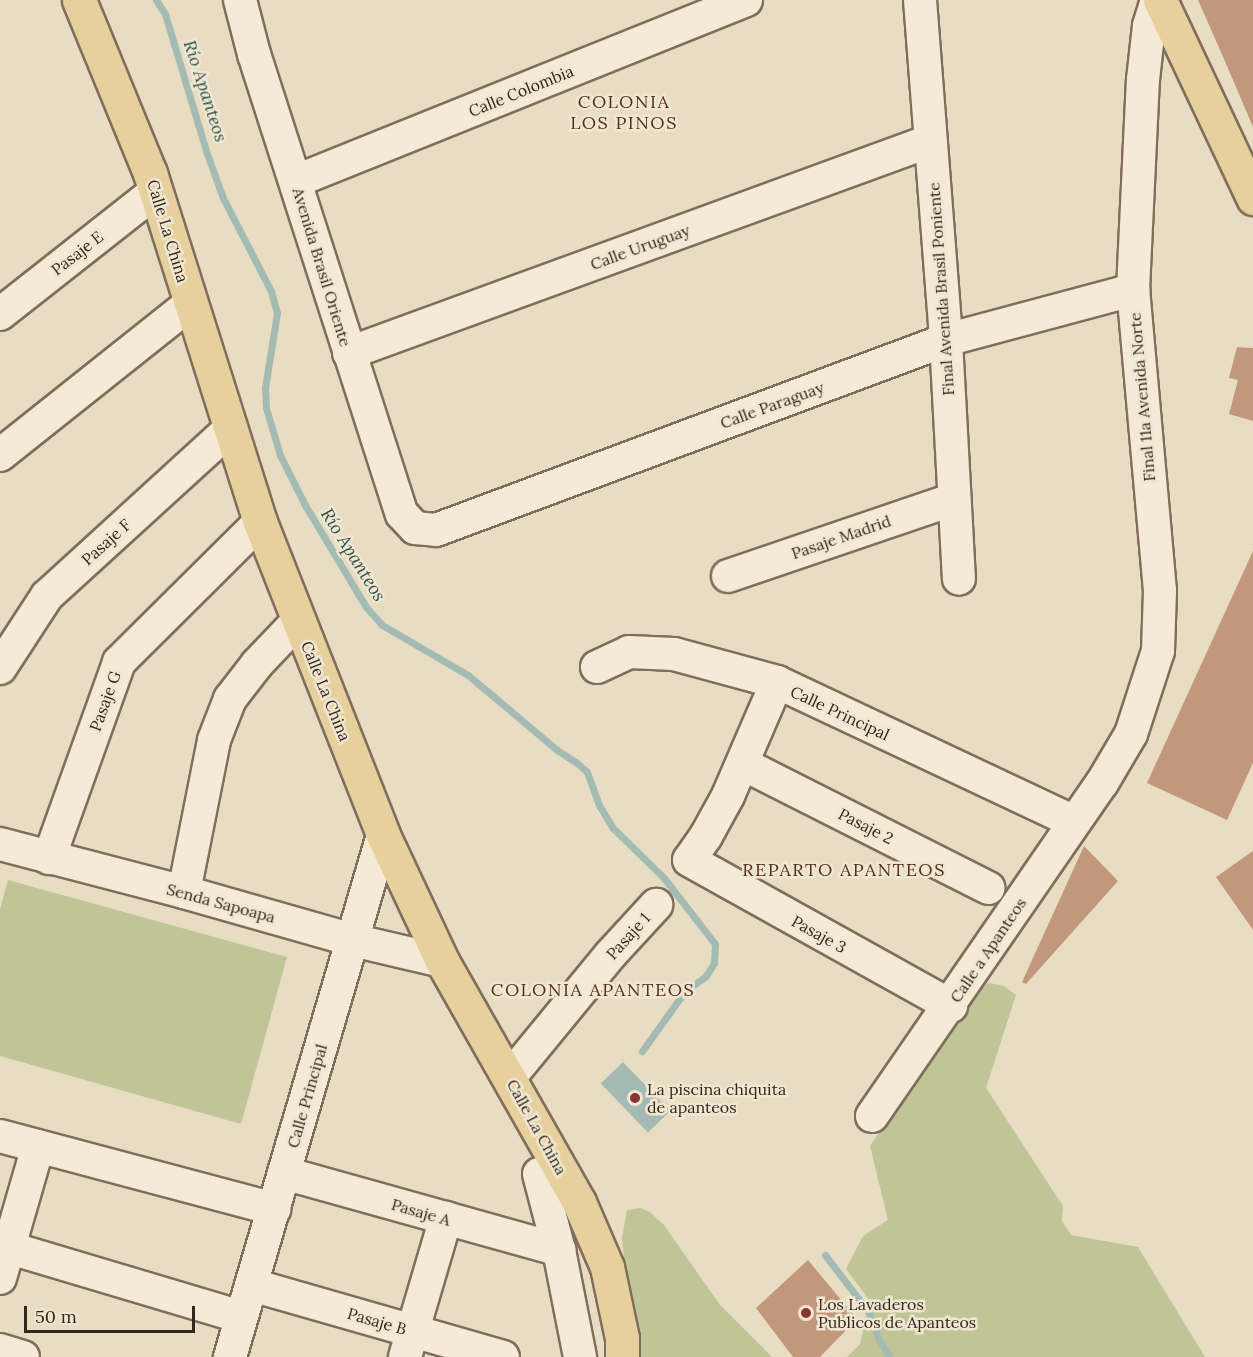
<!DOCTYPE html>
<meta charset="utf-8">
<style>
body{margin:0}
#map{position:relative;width:1253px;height:1357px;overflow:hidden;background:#e8dcc3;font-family:Lora,serif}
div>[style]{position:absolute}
.green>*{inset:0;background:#c0c598}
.water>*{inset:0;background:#a4bbb4;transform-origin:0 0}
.stream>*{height:7px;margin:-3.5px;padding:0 3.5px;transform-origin:3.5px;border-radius:3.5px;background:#a4bbb4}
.building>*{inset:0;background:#c2987d}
.roads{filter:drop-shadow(2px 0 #806e5c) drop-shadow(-2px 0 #806e5c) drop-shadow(0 2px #806e5c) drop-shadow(0 -2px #806e5c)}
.minor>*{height:32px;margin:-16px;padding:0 16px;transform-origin:16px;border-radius:16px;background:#f4ead5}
.major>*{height:33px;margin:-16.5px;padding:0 16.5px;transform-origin:16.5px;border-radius:16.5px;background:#e8d09e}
.dots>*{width:16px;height:16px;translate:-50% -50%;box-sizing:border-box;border:3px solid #f0e7d1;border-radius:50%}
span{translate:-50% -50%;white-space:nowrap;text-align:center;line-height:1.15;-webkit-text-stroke:5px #f0e7d1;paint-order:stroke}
.street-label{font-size:16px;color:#32271e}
.poi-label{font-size:16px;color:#32271e}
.left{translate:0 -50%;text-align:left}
.water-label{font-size:18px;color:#2f504d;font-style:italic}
.neighbourhood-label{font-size:18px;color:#592d23;letter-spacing:1.5px}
.scale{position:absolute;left:24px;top:1306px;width:171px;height:27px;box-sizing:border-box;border:3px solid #32271e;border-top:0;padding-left:8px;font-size:18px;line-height:21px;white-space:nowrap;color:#32271e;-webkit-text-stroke:4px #f0e7d1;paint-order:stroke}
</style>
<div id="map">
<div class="green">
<div style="clip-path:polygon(8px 880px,287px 957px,241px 1124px,0 1056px,0 909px)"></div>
<div style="clip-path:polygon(990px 983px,1004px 986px,1016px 995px,986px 1088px,1063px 1206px,1062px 1221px,1071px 1235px,1138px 1247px,1205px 1357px,847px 1357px,860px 1344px,870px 1301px,846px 1269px,863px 1236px,888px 1220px,870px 1146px,977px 986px)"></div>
<div style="clip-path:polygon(641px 1208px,650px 1212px,664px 1225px,720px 1305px,772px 1357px,634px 1357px,622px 1238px,627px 1210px)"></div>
</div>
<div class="water">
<div style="left:623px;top:1062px;width:68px;height:31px;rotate:46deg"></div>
</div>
<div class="stream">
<div style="left:156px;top:0;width:17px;rotate:57deg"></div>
<div style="left:165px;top:14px;width:143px;rotate:73.3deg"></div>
<div style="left:206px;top:151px;width:50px;rotate:70.1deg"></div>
<div style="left:223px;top:198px;width:105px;rotate:62.7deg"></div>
<div style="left:271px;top:291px;width:23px;rotate:75deg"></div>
<div style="left:277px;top:313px;width:76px;rotate:99.1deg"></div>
<div style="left:265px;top:388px;width:20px;rotate:87deg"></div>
<div style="left:266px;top:408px;width:49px;rotate:73.4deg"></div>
<div style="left:280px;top:455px;width:56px;rotate:63.4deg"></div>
<div style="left:305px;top:505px;width:119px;rotate:59.1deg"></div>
<div style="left:366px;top:607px;width:24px;rotate:48deg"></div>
<div style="left:382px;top:625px;width:99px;rotate:30.2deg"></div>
<div style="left:468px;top:675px;width:116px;rotate:40.1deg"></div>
<div style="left:557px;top:750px;width:24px;rotate:33deg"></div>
<div style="left:577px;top:763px;width:13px;rotate:42deg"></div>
<div style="left:587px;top:772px;width:35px;rotate:70deg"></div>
<div style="left:599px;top:805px;width:27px;rotate:59deg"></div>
<div style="left:613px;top:828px;width:71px;rotate:44.4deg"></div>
<div style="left:664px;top:878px;width:83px;rotate:52.3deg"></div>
<div style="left:715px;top:944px;width:19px;rotate:93deg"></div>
<div style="left:714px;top:963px;width:15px;rotate:122deg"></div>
<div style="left:706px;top:976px;width:26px;rotate:144deg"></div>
<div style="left:685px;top:991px;width:74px;rotate:125.6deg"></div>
<div style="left:825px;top:1255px;width:71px;rotate:52.5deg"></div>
<div style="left:868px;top:1311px;width:31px;rotate:69deg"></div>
<div style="left:879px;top:1340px;width:20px;rotate:57deg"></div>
</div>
<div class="building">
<div style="clip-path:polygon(1198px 0,1253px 0,1253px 127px,1224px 59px)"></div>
<div style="clip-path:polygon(1237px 347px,1253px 348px,1253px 421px,1229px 414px,1238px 380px,1229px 378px)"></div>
<div style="clip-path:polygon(1253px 551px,1253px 763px,1227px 820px,1147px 783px)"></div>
<div style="clip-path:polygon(1084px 846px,1118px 881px,1026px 984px,1022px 982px)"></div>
<div style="clip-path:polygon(1253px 851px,1253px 930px,1216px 877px)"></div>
<div style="clip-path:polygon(808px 1260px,857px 1319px,820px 1357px,793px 1357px,756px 1308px)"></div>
</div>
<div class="roads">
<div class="minor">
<div style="left:240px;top:0;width:56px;rotate:75.5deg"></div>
<div style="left:254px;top:54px;width:483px;rotate:72.2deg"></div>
<div style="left:402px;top:514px;width:19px;rotate:47deg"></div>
<div style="left:415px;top:528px;width:21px;rotate:5deg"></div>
<div style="left:436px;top:530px;width:544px;rotate:-20.43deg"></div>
<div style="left:946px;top:340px;width:194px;rotate:-15deg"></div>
<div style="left:920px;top:0;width:341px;rotate:85.6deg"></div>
<div style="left:946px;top:340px;width:239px;rotate:86.9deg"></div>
<div style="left:296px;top:181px;width:485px;rotate:-21.9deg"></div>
<div style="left:0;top:314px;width:197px;rotate:-38.2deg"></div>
<div style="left:349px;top:353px;width:618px;rotate:-20.05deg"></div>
<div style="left:0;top:455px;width:243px;rotate:-38.5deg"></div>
<div style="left:728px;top:576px;width:239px;rotate:-18.8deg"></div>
<div style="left:597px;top:667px;width:35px;rotate:-25deg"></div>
<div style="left:629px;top:652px;width:45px;rotate:2.5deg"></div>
<div style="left:674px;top:654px;width:107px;rotate:15.2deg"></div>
<div style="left:777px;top:682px;width:328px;rotate:25.2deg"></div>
<div style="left:0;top:668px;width:86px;rotate:-56.9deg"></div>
<div style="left:47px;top:596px;width:246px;rotate:-42.4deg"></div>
<div style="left:777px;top:682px;width:124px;rotate:113.3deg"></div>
<div style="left:728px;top:796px;width:46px;rotate:118.8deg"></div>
<div style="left:706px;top:836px;width:29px;rotate:125deg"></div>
<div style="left:689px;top:860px;width:300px;rotate:29.1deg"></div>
<div style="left:743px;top:764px;width:275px;rotate:26.8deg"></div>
<div style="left:0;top:844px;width:190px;rotate:14.6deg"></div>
<div style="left:184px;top:892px;width:175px;rotate:15.9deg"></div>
<div style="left:352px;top:940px;width:92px;rotate:13.1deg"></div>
<div style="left:49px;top:858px;width:208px;rotate:-70.3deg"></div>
<div style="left:119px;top:662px;width:199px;rotate:-44.8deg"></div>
<div style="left:184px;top:892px;width:155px;rotate:-78.8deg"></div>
<div style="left:214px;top:740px;width:44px;rotate:-68.7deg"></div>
<div style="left:230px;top:699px;width:44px;rotate:-52.4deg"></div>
<div style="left:257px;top:664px;width:59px;rotate:-46.4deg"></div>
<div style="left:509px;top:1078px;width:161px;rotate:-50.6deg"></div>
<div style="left:611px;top:954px;width:67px;rotate:-47.4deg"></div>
<div style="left:872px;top:1116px;width:405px;rotate:-55.4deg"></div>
<div style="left:1102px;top:783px;width:57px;rotate:-59.4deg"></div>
<div style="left:1131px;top:734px;width:87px;rotate:-72deg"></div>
<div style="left:1158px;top:651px;width:60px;rotate:-88.1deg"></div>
<div style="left:1160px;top:591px;width:302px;rotate:-95.1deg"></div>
<div style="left:1133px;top:290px;width:210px;rotate:-87.3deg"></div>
<div style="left:1143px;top:80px;width:54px;rotate:-83.7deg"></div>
<div style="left:1149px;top:26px;width:27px;rotate:-73deg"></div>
<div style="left:0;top:1136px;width:284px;rotate:14.9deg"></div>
<div style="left:284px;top:1173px;width:286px;rotate:15.6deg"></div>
<div style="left:539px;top:1174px;width:79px;rotate:75.3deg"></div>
<div style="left:559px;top:1250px;width:109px;rotate:78.9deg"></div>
<div style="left:0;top:1245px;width:252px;rotate:16.6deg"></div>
<div style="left:0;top:1278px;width:137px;rotate:-73.9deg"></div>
<div style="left:252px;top:1285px;width:261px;rotate:16deg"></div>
<div style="left:0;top:1350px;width:24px;rotate:17deg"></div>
<div style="left:230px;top:1357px;width:544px;rotate:-73.66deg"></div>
<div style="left:405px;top:1357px;width:145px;rotate:-73.6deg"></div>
</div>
<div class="major">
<div style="left:79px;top:0;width:187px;rotate:67.7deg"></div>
<div style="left:150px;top:173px;width:366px;rotate:72.5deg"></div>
<div style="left:260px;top:522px;width:336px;rotate:68.5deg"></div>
<div style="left:383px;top:835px;width:139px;rotate:64.9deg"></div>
<div style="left:442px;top:961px;width:277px;rotate:60.4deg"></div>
<div style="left:579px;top:1202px;width:71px;rotate:66.7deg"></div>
<div style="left:607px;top:1267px;width:73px;rotate:78.1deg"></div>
<div style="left:622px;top:1338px;width:19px;rotate:90deg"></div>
<div style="left:1160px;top:0;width:219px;rotate:64.8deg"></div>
</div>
</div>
<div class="dots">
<div style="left:635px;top:1098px;background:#883335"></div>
<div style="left:806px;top:1313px;background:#883335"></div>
</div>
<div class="street-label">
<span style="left:521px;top:91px;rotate:-22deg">Calle Colombia</span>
<span style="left:168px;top:231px;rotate:73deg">Calle La China</span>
<span style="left:640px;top:247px;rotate:-20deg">Calle Uruguay</span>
<span style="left:77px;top:253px;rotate:-38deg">Pasaje E</span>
<span style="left:322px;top:267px;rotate:73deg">Avenida Brasil Oriente</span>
<span style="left:941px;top:289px;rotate:-94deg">Final Avenida Brasil Poniente</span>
<span style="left:1142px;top:397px;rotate:-95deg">Final 11a Avenida Norte</span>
<span style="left:772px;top:405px;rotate:-20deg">Calle Paraguay</span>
<span style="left:841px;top:537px;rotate:-19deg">Pasaje Madrid</span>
<span style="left:106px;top:542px;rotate:-42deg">Pasaje F</span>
<span style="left:326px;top:691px;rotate:68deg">Calle La China</span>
<span style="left:105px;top:701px;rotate:-70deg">Pasaje G</span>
<span style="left:840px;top:713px;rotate:25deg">Calle Principal</span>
<span style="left:866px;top:826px;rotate:27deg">Pasaje 2</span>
<span style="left:221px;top:903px;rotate:15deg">Senda Sapoapa</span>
<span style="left:819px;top:934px;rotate:29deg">Pasaje 3</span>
<span style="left:628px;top:936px;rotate:-48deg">Pasaje 1</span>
<span style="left:988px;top:950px;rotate:-56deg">Calle a Apanteos</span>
<span style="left:307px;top:1096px;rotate:-74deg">Calle Principal</span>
<span style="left:537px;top:1127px;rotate:61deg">Calle La China</span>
<span style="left:421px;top:1212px;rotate:16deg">Pasaje A</span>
<span style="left:377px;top:1321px;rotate:16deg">Pasaje B</span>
</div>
<div class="poi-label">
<span class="left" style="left:647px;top:1098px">La piscina chiquita<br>de apanteos</span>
<span class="left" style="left:818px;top:1313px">Los Lavaderos<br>Publicos de Apanteos</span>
</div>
<div class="water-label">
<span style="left:205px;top:91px;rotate:72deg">Río Apanteos</span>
<span style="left:353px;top:555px;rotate:58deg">Río Apanteos</span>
</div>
<div class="neighbourhood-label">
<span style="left:624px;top:113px">COLONIA<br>LOS PINOS</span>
<span style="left:844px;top:870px">REPARTO APANTEOS</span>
<span style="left:593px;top:990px">COLONIA APANTEOS</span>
</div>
<div class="scale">50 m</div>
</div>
